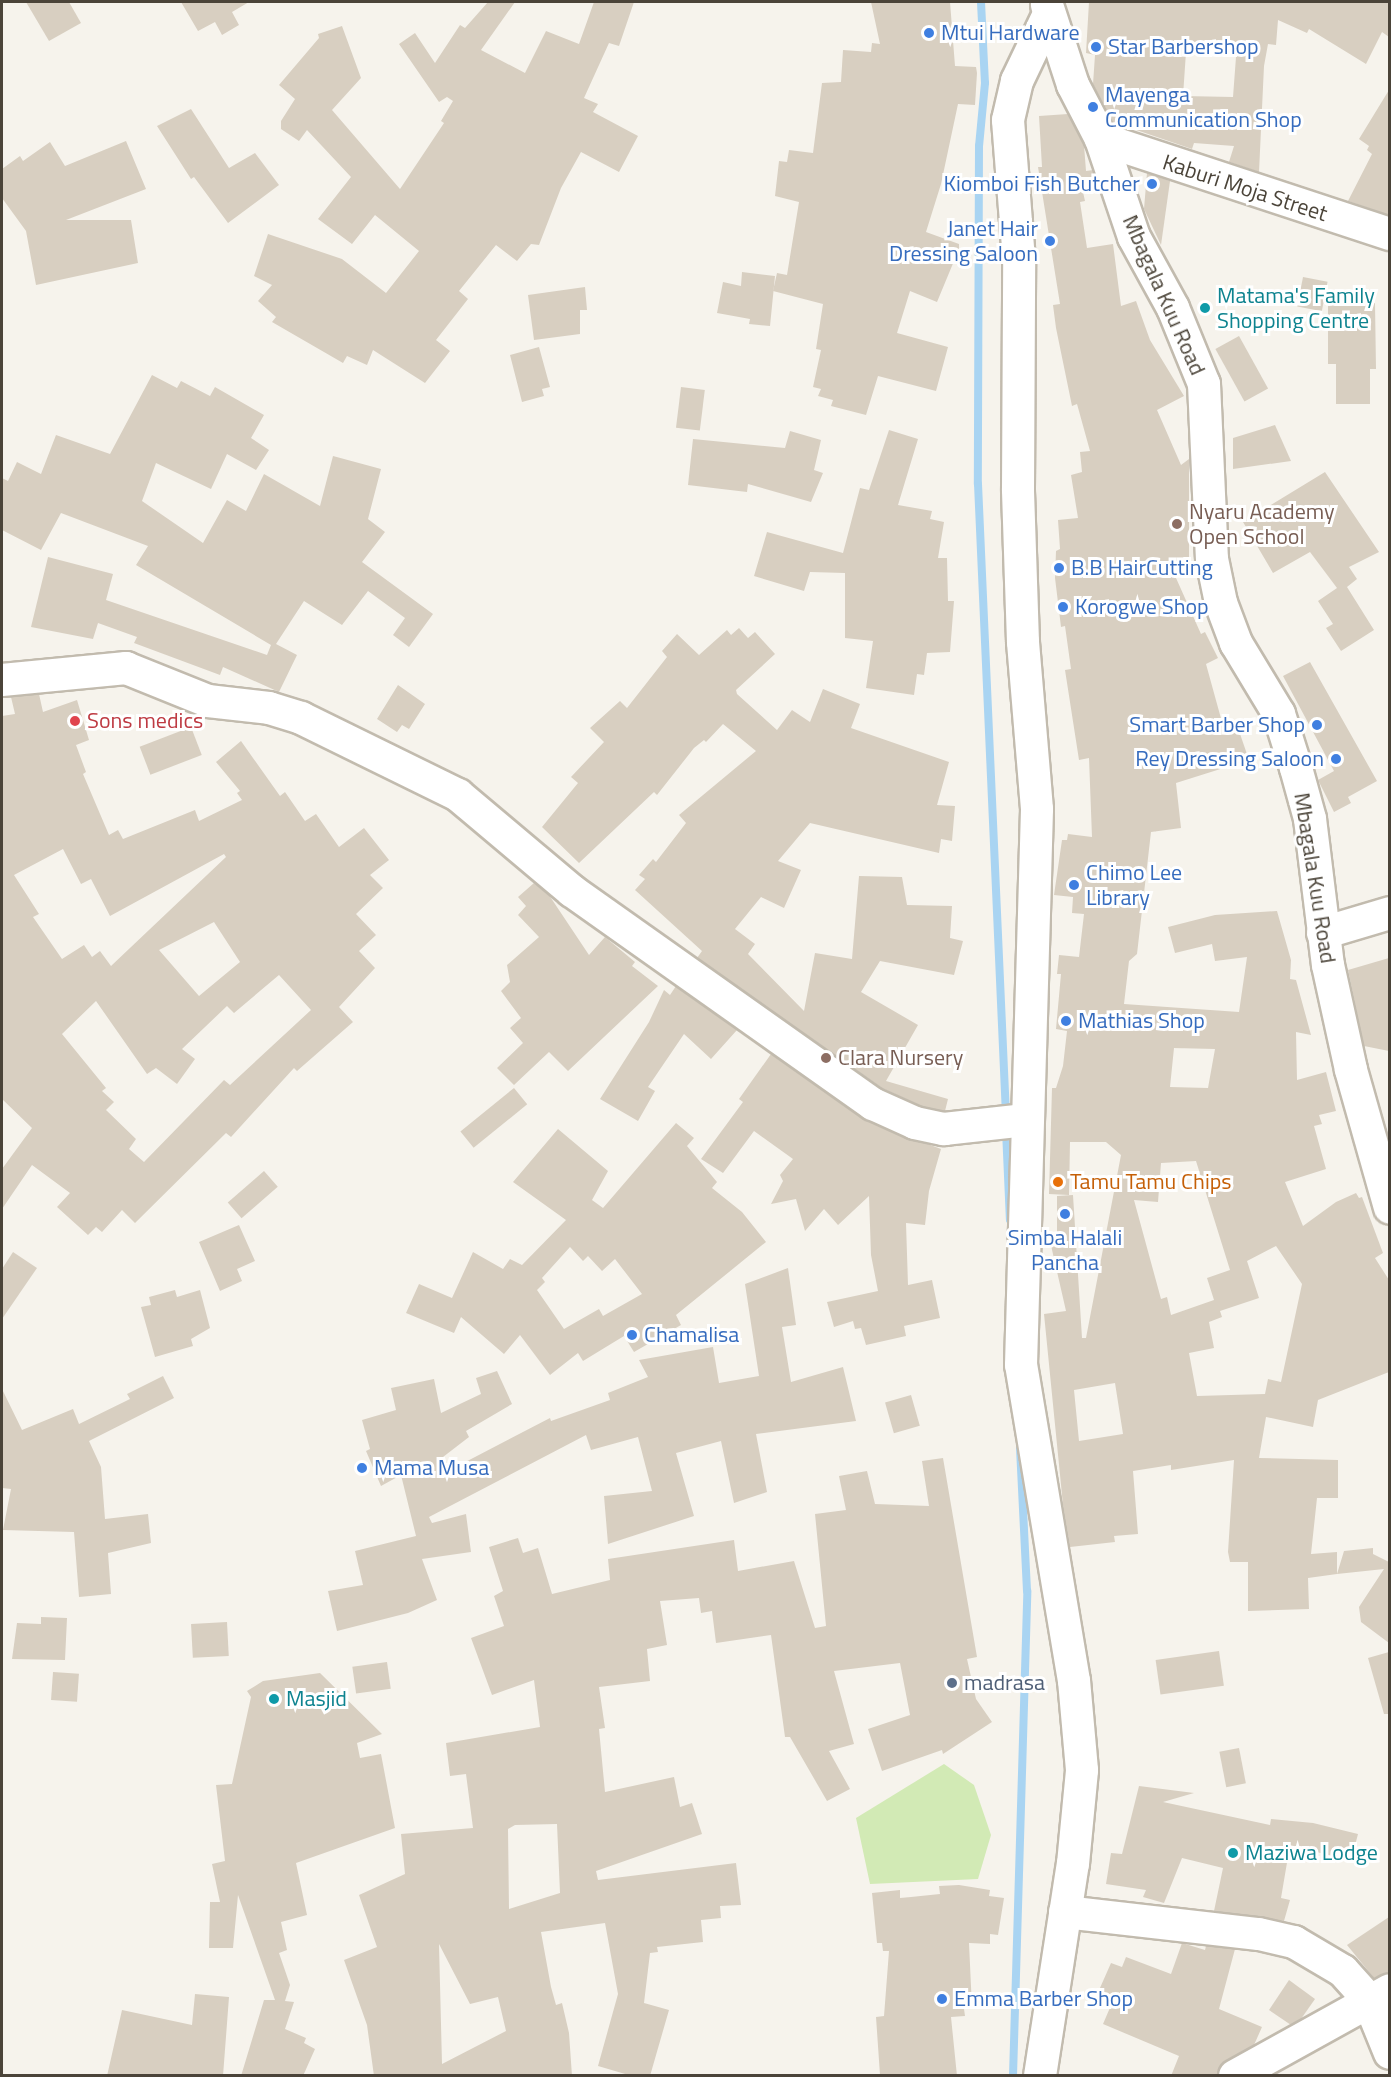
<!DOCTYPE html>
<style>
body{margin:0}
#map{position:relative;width:1391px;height:2077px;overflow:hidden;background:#f6f3ec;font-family:"Titillium Web",sans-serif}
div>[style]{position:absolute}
.green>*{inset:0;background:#d2eab5}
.stream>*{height:8px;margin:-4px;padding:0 4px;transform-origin:4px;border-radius:4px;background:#a9d4f2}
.building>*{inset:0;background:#d8cfc1;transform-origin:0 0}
.roads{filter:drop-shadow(2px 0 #c2bbae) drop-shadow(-2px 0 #c2bbae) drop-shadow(0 2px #c2bbae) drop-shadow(0 -2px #c2bbae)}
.minor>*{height:32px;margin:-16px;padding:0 16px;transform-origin:16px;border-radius:16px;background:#fff}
.dots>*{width:16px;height:16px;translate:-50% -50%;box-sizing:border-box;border:3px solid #fff;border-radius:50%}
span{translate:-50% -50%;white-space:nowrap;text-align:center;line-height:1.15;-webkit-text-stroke:6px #fff;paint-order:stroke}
.shop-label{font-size:22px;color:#366cbe}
.left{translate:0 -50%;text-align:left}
.right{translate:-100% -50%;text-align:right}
.street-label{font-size:22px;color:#4b4439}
.culture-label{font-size:22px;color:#0d838f}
.education-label{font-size:22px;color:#785e54}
.health-label{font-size:22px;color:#be3a42}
.food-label{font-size:22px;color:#c56008}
.service-label{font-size:22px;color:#4e5e75}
.frame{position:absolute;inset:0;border:3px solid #4b4439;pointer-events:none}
</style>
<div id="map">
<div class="green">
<div style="clip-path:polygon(944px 1764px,974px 1785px,991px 1835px,978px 1879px,870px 1884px,856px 1818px)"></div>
</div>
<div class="stream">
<div style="left:981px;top:2px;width:81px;rotate:87.2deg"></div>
<div style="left:985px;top:83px;width:63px;rotate:95.4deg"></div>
<div style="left:979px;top:146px;width:338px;rotate:90.2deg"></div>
<div style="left:978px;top:484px;width:632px;rotate:87.46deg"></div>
<div style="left:1006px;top:1130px;width:90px;rotate:87.5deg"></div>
<div style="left:1013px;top:2076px;width:485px;rotate:-88.3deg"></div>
<div style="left:1027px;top:1591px;width:143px;rotate:-92.8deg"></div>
</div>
<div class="building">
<div style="clip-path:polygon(26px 2px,69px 2px,81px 23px,49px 41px)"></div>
<div style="clip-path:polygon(181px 2px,249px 2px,232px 12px,239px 25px,222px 35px,215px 22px,198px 31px)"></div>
<div style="clip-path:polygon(488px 2px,515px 2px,481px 50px,525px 73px,546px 31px,579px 44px,594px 2px,634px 2px,619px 46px,609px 43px,584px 98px,598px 104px,593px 112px,638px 136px,619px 172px,581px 152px,561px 188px,539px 245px,531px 244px,517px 261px,496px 245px,459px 291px,468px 299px,436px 340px,450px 351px,425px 383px,373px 350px,367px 365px,347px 356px,343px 363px,272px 322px,276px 317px,258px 301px,272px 285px,254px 276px,268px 234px,342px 259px,386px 293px,419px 251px,375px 215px,352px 244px,318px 219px,351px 177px,307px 130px,299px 141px,281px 129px,281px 121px,295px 99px,279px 85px,319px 38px,318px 34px,342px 26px,361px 78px,332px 110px,400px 189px,444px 123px,441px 121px,453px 101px,447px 97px,439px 102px,399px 44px,415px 33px,435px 63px,460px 25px,465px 28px)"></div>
<div style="clip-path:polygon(871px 2px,950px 2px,955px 66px,976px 67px,977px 73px,975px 105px,958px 104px,941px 184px,926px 232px,959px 244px,959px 249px,937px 302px,910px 291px,897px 333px,948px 347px,936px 391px,878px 376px,866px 415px,831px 406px,833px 400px,818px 396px,821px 389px,813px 387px,821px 350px,816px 349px,823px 304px,773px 291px,777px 273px,787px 275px,799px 202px,775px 196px,779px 161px,787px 162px,789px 150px,813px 153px,822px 83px,841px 82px,843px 50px,871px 52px,872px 43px,880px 44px)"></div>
<div style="clip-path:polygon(evenodd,1089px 2px,1389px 2px,1389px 37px,1382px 32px,1366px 64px,1309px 29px,1307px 33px,1278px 20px,1276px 45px,1268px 44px,1264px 66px,1259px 172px,1229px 162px,1234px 146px,1194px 143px,1192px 149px,1113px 122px,1093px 84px,1095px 55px,1086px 53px,1089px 2px,1186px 52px,1236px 57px,1233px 97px,1183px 96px,1186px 52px)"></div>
<div style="clip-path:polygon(1389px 90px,1389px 215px,1348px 201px,1372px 154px,1367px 150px,1369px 146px,1359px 139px)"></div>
<div style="clip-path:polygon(191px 109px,229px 168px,255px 153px,279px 185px,228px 223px,194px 177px,191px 179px,157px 126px)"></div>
<div style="clip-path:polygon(evenodd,1068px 114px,1084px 145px,1086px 171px,1093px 170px,1098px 186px,1098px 191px,1083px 192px,1085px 201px,1080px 202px,1087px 248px,1113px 244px,1121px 306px,1136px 301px,1150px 340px,1184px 396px,1157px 410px,1181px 465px,1189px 459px,1189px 569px,1172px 569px,1201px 634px,1205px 632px,1218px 658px,1206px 664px,1225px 733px,1238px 728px,1249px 760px,1176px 783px,1181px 828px,1151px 832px,1137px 954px,1129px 961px,1124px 1004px,1239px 1012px,1247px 957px,1215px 961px,1212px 944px,1175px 953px,1168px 927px,1215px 915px,1277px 911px,1291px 960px,1290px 979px,1296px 980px,1311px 1035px,1296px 1032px,1297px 1080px,1326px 1072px,1336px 1111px,1319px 1115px,1322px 1124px,1314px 1126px,1326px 1169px,1285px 1182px,1303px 1226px,1336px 1202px,1356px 1193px,1359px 1198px,1362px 1197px,1383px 1253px,1375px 1258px,1389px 1280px,1389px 1372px,1318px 1400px,1313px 1427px,1266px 1417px,1259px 1458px,1338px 1460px,1338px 1498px,1317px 1498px,1311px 1554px,1337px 1552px,1337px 1574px,1308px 1578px,1309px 1609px,1248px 1611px,1248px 1562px,1230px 1562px,1228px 1552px,1234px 1460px,1171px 1470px,1171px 1465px,1133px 1471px,1138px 1534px,1114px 1536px,1115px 1542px,1070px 1547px,1063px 1505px,1044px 1314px,1066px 1311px,1050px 1241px,1057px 1237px,1057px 1196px,1073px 1195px,1082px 1338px,1086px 1338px,1121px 1155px,1106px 1142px,1070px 1142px,1069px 1195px,1049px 1194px,1052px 1088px,1056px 1088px,1063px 1066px,1067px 1031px,1056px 1029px,1061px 974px,1057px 974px,1059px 955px,1079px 957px,1084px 914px,1072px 913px,1073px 897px,1054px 895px,1062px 840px,1067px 840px,1068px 834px,1092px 837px,1089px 758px,1079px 760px,1065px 670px,1071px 669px,1065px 626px,1061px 627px,1055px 578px,1056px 551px,1060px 549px,1058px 520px,1078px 518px,1071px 475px,1082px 472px,1080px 452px,1090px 451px,1077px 404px,1072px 406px,1056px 328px,1053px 305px,1060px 304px,1038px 167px,1042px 167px,1039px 116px,1068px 114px,1174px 1048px,1215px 1049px,1208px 1088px,1170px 1087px,1174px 1048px,1068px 114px,1196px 1161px,1230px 1270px,1207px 1278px,1214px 1300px,1171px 1315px,1167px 1297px,1161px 1299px,1134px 1200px,1158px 1202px,1161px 1163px,1196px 1161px,1068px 114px,1276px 1246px,1302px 1284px,1281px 1382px,1268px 1379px,1265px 1394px,1197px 1396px,1189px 1353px,1214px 1348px,1209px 1322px,1222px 1317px,1220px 1311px,1259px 1298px,1247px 1261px,1276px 1246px,1068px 114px,1115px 1383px,1123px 1434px,1079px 1441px,1074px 1390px,1115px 1383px)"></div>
<div style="clip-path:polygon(126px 141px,146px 189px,66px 220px,131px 220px,138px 263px,36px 285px,26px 231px,2px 198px,2px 169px,20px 156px,23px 161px,50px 142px,65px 166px)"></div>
<div style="clip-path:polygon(1147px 173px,1170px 181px,1161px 245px,1144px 209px)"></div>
<div style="clip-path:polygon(742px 272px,775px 276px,770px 326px,749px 324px,750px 319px,717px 313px,723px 282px,741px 286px)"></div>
<div style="left:1303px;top:277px;width:25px;height:30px;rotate:11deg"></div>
<div style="clip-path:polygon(585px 287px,587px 310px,580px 310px,580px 334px,534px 340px,528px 295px)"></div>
<div style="clip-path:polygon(1375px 303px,1376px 369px,1370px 369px,1370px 404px,1336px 404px,1336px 364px,1328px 364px,1328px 304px)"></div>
<div style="left:1239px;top:336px;width:60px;height:27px;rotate:61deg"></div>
<div style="clip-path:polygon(539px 347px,550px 387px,542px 389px,544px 396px,522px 402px,510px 355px)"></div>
<div style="clip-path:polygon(152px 375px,177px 388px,181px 381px,210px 396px,215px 387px,264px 415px,251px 438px,269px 450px,256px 470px,227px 454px,211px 489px,156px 463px,142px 501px,203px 543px,227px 500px,246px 511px,264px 474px,320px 506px,333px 456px,381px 469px,368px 519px,385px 532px,362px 562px,433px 614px,409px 647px,393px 635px,405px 618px,368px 591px,342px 625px,304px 601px,276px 644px,297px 655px,279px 692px,223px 667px,220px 675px,134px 643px,137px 637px,98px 623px,93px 639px,31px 627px,48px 557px,113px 574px,106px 600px,267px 655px,271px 645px,136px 565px,148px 546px,61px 513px,41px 550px,2px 530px,2px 478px,8px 481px,17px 462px,41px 474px,56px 435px,110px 454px)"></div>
<div style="left:681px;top:387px;width:24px;height:41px;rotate:7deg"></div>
<div style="clip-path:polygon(1275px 425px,1291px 461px,1233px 469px,1233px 438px)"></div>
<div style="clip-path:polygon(889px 430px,918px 439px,898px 505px,932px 511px,930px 519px,944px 522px,938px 558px,947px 558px,948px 601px,954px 601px,950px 652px,927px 653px,924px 675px,917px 674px,914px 695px,866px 688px,873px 641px,845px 638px,845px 573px,810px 572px,804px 591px,754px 576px,767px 532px,843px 553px,860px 488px,869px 490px)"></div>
<div style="clip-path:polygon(790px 431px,821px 440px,814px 470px,823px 473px,811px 502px,748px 484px,747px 492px,688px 485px,693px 439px,785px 448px)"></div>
<div style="clip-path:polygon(1325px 472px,1379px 552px,1349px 567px,1357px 579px,1347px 587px,1374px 630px,1341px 651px,1326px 628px,1333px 624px,1318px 601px,1337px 588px,1310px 552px,1273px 573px,1243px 522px)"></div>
<div style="clip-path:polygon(739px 628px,748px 638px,755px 632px,775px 654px,736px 690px,737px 694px,777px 730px,792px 710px,810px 722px,823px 689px,860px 704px,851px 728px,949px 762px,937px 805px,955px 806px,952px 841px,941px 839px,939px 853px,810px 823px,778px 861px,801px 870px,784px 908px,761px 897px,735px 929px,755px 944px,748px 954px,804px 1011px,815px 953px,852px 959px,859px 876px,902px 877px,907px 905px,952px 906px,950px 938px,963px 941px,954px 975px,880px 961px,861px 992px,918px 1025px,886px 1081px,948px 1099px,945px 1111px,921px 1106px,882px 1088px,697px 958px,702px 951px,635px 890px,645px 879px,639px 875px,653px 859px,656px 862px,686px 823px,679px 815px,756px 751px,723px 724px,706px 742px,704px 740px,694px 748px,657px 795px,654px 792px,579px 863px,542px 827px,578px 783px,571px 777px,604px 742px,590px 728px,620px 701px,627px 708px,667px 657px,662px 651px,677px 634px,699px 655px,727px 630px,731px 635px)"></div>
<div style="clip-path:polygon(1310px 662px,1377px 781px,1348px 797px,1351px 803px,1334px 812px,1318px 780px,1334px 771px,1283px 676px)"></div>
<div style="clip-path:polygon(398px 685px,425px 704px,409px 729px,402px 725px,397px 732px,377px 719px)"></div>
<div style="clip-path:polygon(evenodd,39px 694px,43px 712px,77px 700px,89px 740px,76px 745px,86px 772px,83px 774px,109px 835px,118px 830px,123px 839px,195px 810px,199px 821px,242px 800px,237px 793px,240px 791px,216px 762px,241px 741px,280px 796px,285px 792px,305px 821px,316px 814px,339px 847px,364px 828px,389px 860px,370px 875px,383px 888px,356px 914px,376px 935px,359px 951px,375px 968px,339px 1007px,353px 1022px,297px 1071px,294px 1068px,231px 1137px,226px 1133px,135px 1223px,122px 1210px,102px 1232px,96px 1227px,88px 1235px,57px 1207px,70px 1193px,32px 1165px,2px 1209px,2px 1169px,32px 1128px,2px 1099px,2px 716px,15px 714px,11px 697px,39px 694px,63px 849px,81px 884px,91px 879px,110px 916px,224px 854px,226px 857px,111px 966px,100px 951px,92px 957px,84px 945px,62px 959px,33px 917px,39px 914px,14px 875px,63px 849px,39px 694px,214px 922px,240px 962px,199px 996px,159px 950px,214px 922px,39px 694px,279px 975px,311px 1010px,230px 1085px,224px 1080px,144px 1162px,129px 1149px,136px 1139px,106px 1110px,114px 1102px,102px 1091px,106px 1088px,62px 1034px,96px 1001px,147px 1074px,156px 1068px,177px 1084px,195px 1059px,182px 1049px,227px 1006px,234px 1013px,279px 975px)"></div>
<div style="left:191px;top:727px;width:30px;height:55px;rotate:69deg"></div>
<div style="clip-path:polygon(534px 883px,549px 895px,589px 955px,605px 937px,635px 962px,632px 966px,658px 986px,568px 1071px,549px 1052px,514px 1085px,497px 1068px,523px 1043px,510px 1028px,521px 1018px,501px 991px,510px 982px,507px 965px,539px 937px,518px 915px,526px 906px,518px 897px)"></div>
<div style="clip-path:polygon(1389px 958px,1389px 1051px,1364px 1046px,1348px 970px)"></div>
<div style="clip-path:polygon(676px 986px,737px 1030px,711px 1059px,684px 1034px,648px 1087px,655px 1091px,638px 1121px,600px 1099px,649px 1022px,664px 990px,670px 995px)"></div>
<div style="clip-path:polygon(771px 1054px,865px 1120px,941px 1149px,929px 1191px,925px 1225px,906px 1223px,908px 1285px,932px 1280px,940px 1318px,904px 1326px,906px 1336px,866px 1345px,861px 1328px,855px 1329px,853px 1321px,834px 1327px,827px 1302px,878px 1291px,871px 1255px,869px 1196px,838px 1225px,824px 1209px,805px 1231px,796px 1199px,771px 1204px,783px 1181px,780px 1175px,793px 1159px,754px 1131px,723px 1173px,701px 1159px,743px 1102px,739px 1099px)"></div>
<div style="left:514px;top:1088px;width:21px;height:69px;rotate:51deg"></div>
<div style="clip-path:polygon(evenodd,676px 1123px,694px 1138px,687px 1146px,717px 1182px,712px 1188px,742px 1212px,766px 1242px,676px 1315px,681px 1325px,634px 1352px,624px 1336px,583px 1361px,578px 1353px,550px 1375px,520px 1335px,504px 1354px,461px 1317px,454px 1333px,406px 1313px,419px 1284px,452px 1298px,473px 1252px,503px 1269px,510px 1259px,522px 1265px,566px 1220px,513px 1182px,558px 1129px,608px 1171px,592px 1200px,603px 1208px,676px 1123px,570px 1247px,583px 1261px,588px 1256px,602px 1271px,615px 1259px,642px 1294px,603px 1316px,599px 1309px,564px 1329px,537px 1290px,545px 1282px,542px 1278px,570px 1247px)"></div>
<div style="left:264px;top:1171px;width:21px;height:48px;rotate:49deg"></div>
<div style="clip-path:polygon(239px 1225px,255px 1261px,237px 1269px,242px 1281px,220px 1291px,199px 1242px)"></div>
<div style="clip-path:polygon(13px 1252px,37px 1268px,2px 1319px,2px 1269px)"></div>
<div style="clip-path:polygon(788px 1268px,796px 1325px,782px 1327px,791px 1382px,843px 1367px,856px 1421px,756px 1434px,767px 1492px,734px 1503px,721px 1441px,676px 1453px,694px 1516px,608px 1544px,604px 1496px,652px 1491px,638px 1437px,591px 1450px,586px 1435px,429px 1517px,432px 1523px,466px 1514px,471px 1552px,422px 1559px,437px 1600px,408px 1613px,337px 1631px,328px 1591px,363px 1585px,355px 1551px,416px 1536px,401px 1475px,381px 1486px,366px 1451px,370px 1449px,362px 1420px,396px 1410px,391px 1388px,434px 1379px,441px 1413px,481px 1394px,476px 1378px,497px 1371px,512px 1404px,466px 1431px,469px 1437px,443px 1457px,452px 1469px,550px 1418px,551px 1421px,610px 1400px,608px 1393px,648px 1377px,639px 1360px,713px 1347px,719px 1383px,759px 1376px,745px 1284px)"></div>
<div style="clip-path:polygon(175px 1290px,177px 1297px,200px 1290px,210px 1328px,191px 1339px,193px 1346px,155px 1357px,141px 1307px,151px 1305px,149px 1297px)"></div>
<div style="clip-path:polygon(163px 1376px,174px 1398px,89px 1441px,101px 1467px,105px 1519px,148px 1514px,151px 1543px,108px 1553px,111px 1594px,79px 1597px,74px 1532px,3px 1530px,11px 1489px,2px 1488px,2px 1389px,22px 1430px,73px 1409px,79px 1424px,130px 1399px,127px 1394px)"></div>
<div style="left:911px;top:1395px;width:32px;height:27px;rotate:74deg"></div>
<div style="clip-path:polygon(evenodd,943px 1458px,977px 1657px,967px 1659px,976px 1699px,992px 1722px,943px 1754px,942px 1750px,882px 1771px,868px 1729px,910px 1715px,900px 1663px,834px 1671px,854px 1744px,829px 1751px,850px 1789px,827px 1801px,790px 1737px,785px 1737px,771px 1635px,716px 1643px,712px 1611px,701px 1613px,699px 1598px,660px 1601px,667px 1645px,647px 1649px,650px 1681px,599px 1687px,605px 1728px,599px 1729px,605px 1792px,674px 1777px,680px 1807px,692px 1803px,702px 1834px,596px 1871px,598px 1880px,736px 1863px,741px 1905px,720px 1906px,721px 1918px,701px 1920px,703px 1942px,657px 1947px,658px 1952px,650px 1953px,644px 2003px,669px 2010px,650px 2076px,632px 2076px,598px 2066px,618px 1994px,605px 1923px,541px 1932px,551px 1987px,556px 2005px,562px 2003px,569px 2033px,572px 2076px,374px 2076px,367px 2025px,344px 1960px,377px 1947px,359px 1895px,405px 1874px,401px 1834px,473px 1828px,466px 1774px,450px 1776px,446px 1743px,540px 1727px,534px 1680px,492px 1695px,471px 1638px,504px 1626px,494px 1596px,503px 1591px,489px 1547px,518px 1538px,523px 1553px,538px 1548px,552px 1594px,610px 1580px,608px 1559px,734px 1540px,738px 1571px,794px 1561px,815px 1628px,826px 1626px,815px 1514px,846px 1510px,839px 1476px,867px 1471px,875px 1504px,929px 1506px,922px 1461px,943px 1458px,557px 1824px,560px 1893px,509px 1909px,508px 1829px,515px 1825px,557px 1824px,943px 1458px,439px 1944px,470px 2004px,498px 1997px,506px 2031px,442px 2064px,439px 1944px)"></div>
<div style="clip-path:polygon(1373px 1548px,1373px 1554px,1389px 1562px,1389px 1643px,1361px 1622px,1359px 1607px,1384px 1569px,1337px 1574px,1344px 1551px)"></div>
<div style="clip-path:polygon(41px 1617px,67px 1618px,65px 1660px,12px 1659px,17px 1623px,41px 1624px)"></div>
<div style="left:227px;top:1622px;width:34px;height:36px;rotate:87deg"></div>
<div style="left:1219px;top:1651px;width:35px;height:64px;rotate:82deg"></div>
<div style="clip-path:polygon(1389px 1652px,1389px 1714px,1384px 1714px,1368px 1658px)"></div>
<div style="left:387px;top:1662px;width:27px;height:35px;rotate:82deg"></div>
<div style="left:53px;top:1672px;width:26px;height:28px;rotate:4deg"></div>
<div style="clip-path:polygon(320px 1673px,382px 1734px,357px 1743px,360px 1758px,381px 1754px,395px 1828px,296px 1863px,307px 1915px,281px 1922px,287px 1950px,279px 1953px,290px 1985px,285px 2001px,294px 2002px,285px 2029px,306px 2038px,304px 2043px,315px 2049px,303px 2076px,241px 2076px,264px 2000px,275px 2000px,238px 1895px,233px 1948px,209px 1948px,210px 1902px,220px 1902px,212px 1864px,225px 1861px,216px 1785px,232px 1784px,251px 1697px,247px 1691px,263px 1681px)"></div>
<div style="left:1239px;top:1748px;width:36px;height:20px;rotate:79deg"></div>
<div style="clip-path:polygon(1139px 1786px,1194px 1793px,1163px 1802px,1270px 1825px,1271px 1819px,1313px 1823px,1358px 1834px,1351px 1861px,1290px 1845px,1281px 1898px,1290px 1900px,1284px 1921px,1214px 1911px,1223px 1868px,1182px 1858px,1164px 1903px,1143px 1897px,1146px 1890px,1106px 1884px,1111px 1853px,1122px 1854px)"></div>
<div style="clip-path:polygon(959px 1885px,990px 1890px,989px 1896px,1004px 1898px,998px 1935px,990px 1934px,990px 1944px,969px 1943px,972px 2008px,964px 2009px,965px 2016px,951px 2017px,957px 2076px,880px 2075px,876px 2017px,884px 2016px,889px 1951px,883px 1951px,882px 1943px,877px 1943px,872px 1893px,900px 1890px,900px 1898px,911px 1897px,940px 1894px,939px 1886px)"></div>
<div style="clip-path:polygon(1389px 1917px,1389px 1972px,1374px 1978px,1347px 1945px)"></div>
<div style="clip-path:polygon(1182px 1943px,1205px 1950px,1206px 1946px,1235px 1949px,1219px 2009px,1262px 2027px,1254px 2045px,1226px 2061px,1217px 2076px,1171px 2076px,1179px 2056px,1103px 2024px,1112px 2003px,1096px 1997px,1111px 1963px,1122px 1967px,1126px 1957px,1171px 1974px)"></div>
<div style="clip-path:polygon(1289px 1980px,1315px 1999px,1301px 2019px,1291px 2025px,1269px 2010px)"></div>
<div style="clip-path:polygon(195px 1994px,229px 1997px,223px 2076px,107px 2076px,122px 2010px,192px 2025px)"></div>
</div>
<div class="roads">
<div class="minor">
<div style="left:1047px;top:5px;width:84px;rotate:72deg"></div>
<div style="left:1073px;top:85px;width:61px;rotate:62.6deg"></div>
<div style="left:1101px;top:139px;width:103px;rotate:71.4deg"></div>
<div style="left:1134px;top:237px;width:81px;rotate:61.2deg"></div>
<div style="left:1173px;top:308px;width:82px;rotate:67.8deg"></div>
<div style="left:1204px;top:384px;width:175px;rotate:87.4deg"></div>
<div style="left:1212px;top:559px;width:45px;rotate:78.4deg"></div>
<div style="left:1221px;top:603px;width:43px;rotate:69.4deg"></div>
<div style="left:1236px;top:643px;width:83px;rotate:58.8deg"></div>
<div style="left:1279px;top:714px;width:57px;rotate:72.5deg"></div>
<div style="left:1296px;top:768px;width:53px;rotate:74.6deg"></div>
<div style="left:1310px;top:819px;width:147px;rotate:83deg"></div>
<div style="left:1328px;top:965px;width:107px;rotate:77.6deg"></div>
<div style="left:1351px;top:1070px;width:143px;rotate:74.2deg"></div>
<div style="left:1101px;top:139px;width:304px;rotate:18.2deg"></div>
<div style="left:2px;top:680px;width:125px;rotate:-5.5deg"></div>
<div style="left:126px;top:668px;width:88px;rotate:21.9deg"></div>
<div style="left:208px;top:701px;width:61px;rotate:6.5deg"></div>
<div style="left:269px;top:708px;width:34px;rotate:17deg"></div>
<div style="left:301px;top:718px;width:175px;rotate:26.1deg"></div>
<div style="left:458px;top:795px;width:149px;rotate:40.1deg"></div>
<div style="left:572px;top:891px;width:369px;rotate:35.3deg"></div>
<div style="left:873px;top:1104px;width:46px;rotate:24.3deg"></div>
<div style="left:915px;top:1123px;width:30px;rotate:12deg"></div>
<div style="left:944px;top:1129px;width:82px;rotate:-6.3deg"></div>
<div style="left:1323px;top:933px;width:70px;rotate:-16.6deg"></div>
<div style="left:1065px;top:1912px;width:195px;rotate:6.5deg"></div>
<div style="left:1259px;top:1934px;width:36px;rotate:13deg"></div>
<div style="left:1294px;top:1942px;width:57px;rotate:30.6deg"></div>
<div style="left:1343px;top:1971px;width:38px;rotate:48deg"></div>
<div style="left:1368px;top:1999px;width:58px;rotate:67.8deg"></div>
<div style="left:1040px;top:2076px;width:215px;rotate:-81.2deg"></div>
<div style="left:1073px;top:1864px;width:94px;rotate:-84.5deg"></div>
<div style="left:1082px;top:1770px;width:89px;rotate:-95.1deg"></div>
<div style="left:1074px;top:1681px;width:320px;rotate:-99.5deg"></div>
<div style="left:1021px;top:1365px;width:556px;rotate:-88.35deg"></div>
<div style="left:1037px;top:809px;width:168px;rotate:-94.8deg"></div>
<div style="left:1023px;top:642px;width:153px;rotate:-91.9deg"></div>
<div style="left:1018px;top:489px;width:229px;rotate:-89.7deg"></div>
<div style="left:1019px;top:260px;width:140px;rotate:-94.5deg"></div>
<div style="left:1008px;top:120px;width:40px;rotate:-77deg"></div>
<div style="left:1017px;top:81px;width:72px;rotate:-64.5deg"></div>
<div style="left:1235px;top:2076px;width:177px;rotate:-29deg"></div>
</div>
</div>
<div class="dots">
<div style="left:929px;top:33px;background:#3f7fe0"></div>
<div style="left:1096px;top:47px;background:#3f7fe0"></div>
<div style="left:1093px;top:107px;background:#3f7fe0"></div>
<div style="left:1152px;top:184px;background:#3f7fe0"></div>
<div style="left:1050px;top:241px;background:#3f7fe0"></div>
<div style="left:1205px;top:308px;background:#0f9aa8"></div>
<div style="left:1177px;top:524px;background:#8d6e63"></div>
<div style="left:1059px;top:568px;background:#3f7fe0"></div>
<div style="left:1063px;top:607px;background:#3f7fe0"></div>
<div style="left:75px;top:721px;background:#e0444e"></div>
<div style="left:1317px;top:725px;background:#3f7fe0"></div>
<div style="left:1336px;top:759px;background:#3f7fe0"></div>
<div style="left:1074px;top:885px;background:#3f7fe0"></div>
<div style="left:1066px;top:1021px;background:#3f7fe0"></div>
<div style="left:826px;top:1058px;background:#8d6e63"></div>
<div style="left:1058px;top:1182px;background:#e8710a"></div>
<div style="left:1065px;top:1214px;background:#3f7fe0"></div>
<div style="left:632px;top:1335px;background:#3f7fe0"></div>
<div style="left:362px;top:1468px;background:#3f7fe0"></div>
<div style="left:952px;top:1683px;background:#5c6f8a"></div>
<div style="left:274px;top:1699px;background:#0f9aa8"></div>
<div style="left:1233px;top:1853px;background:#0f9aa8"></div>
<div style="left:942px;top:1999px;background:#3f7fe0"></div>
</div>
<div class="shop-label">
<span class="left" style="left:941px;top:33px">Mtui Hardware</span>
<span class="left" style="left:1108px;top:47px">Star Barbershop</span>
<span class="left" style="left:1105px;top:107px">Mayenga<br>Communication Shop</span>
<span class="right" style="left:1140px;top:184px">Kiomboi Fish Butcher</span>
<span class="right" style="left:1038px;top:241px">Janet Hair<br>Dressing Saloon</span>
<span class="left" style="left:1071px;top:568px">B.B HairCutting</span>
<span class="left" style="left:1075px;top:607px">Korogwe Shop</span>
<span class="right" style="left:1305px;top:725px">Smart Barber Shop</span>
<span class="right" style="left:1324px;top:759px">Rey Dressing Saloon</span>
<span class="left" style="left:1086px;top:885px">Chimo Lee<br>Library</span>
<span class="left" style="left:1078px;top:1021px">Mathias Shop</span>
<span style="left:1065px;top:1250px">Simba Halali<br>Pancha</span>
<span class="left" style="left:644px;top:1335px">Chamalisa</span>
<span class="left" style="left:374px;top:1468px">Mama Musa</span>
<span class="left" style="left:954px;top:1999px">Emma Barber Shop</span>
</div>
<div class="street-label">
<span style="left:1245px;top:188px;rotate:18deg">Kaburi Moja Street</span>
<span style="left:1164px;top:295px;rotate:66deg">Mbagala Kuu Road</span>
<span style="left:1315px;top:878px;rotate:81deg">Mbagala Kuu Road</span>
</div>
<div class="culture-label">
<span class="left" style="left:1217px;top:308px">Matama's Family<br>Shopping Centre</span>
<span class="left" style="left:286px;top:1699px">Masjid</span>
<span class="left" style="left:1245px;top:1853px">Maziwa Lodge</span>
</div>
<div class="education-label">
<span class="left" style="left:1189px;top:524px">Nyaru Academy<br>Open School</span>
<span class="left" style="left:838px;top:1058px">Clara Nursery</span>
</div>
<div class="health-label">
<span class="left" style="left:87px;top:721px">Sons medics</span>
</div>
<div class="food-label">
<span class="left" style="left:1070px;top:1182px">Tamu Tamu Chips</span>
</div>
<div class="service-label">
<span class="left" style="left:964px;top:1683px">madrasa</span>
</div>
<div class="frame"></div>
</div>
